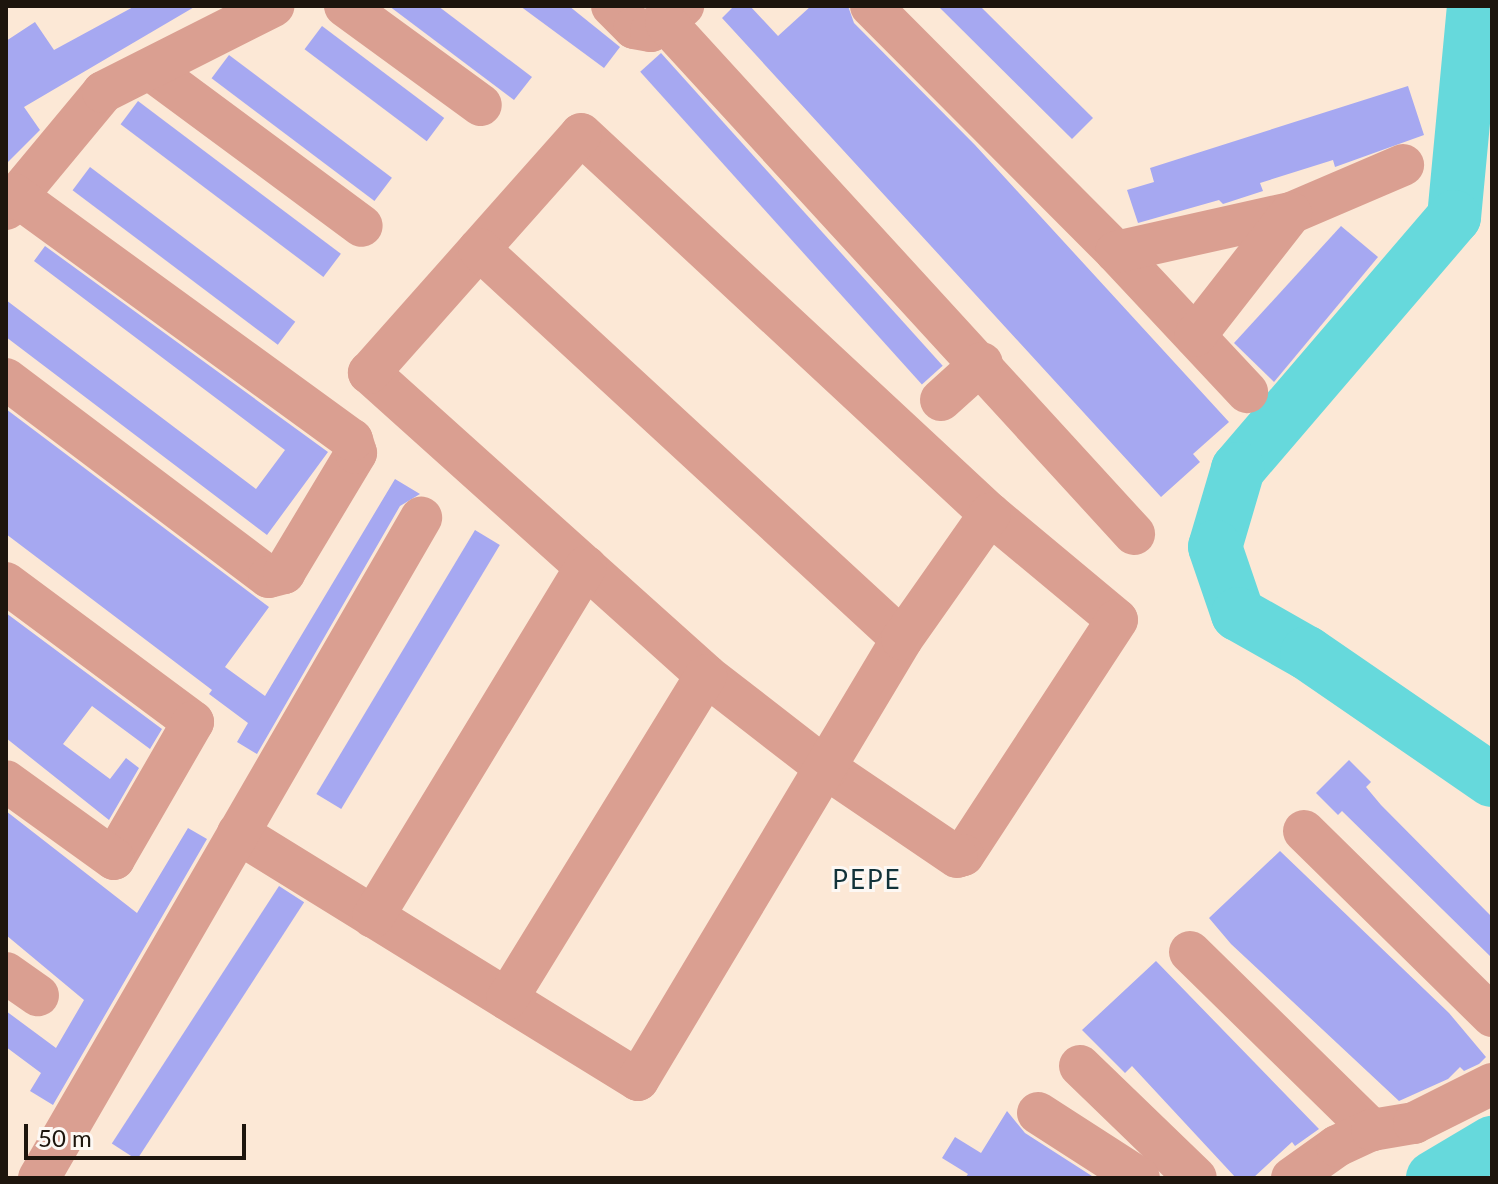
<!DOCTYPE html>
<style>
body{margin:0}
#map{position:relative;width:1498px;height:1184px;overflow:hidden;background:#fce8d6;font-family:Lato,sans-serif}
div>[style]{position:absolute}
.river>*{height:54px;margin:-27px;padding:0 27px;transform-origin:27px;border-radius:27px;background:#66d9dc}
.building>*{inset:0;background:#a6a8f1;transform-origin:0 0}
.minor>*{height:42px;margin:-21px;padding:0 21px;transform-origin:21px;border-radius:21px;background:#da9f91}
span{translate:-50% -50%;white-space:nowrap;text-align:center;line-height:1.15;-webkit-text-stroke:6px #fdf8f4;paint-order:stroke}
.quarter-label{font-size:26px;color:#113239;letter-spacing:2px}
.frame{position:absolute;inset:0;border:8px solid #1d150d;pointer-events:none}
.scale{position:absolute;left:24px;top:1124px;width:222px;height:36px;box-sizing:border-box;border:4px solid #1d150d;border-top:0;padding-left:10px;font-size:24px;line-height:28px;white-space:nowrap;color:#1d150d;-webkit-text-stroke:6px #fdf8f4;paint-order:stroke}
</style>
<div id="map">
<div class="river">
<div style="left:1474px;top:6px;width:212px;rotate:95.4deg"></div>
<div style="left:1454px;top:217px;width:332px;rotate:130.6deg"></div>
<div style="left:1238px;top:469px;width:81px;rotate:106.4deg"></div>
<div style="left:1215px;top:547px;width:71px;rotate:71.1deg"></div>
<div style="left:1238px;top:614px;width:79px;rotate:29.5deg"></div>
<div style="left:1307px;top:653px;width:224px;rotate:34.5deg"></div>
<div style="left:1433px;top:1178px;width:69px;rotate:-30.7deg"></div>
</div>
<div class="building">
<div style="clip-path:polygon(135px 6px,196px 6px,24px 107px,40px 130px,6px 164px,6px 41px,35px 22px,54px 50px)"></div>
<div style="clip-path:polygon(389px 6px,438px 6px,532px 77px,514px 100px)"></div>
<div style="clip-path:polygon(520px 6px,569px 6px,620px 47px,604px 68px)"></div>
<div style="clip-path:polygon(734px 6px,750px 6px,778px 36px,811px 6px,848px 6px,854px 23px,975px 145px,1229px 422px,1193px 454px,1200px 462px,1161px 497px,722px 18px)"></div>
<div style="clip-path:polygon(938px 6px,980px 6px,1093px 118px,1072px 139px)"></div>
<div style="left:322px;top:26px;width:153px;height:29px;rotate:37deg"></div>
<div style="left:661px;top:53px;width:421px;height:28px;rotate:48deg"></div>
<div style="left:229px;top:55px;width:204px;height:29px;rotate:37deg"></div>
<div style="clip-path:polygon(1408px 86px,1424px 135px,1335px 167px,1333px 160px,1260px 183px,1263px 191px,1223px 204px,1219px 200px,1138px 223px,1127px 190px,1154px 182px,1150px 168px)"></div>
<div style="left:138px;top:101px;width:254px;height:29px;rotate:37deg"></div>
<div style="left:90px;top:167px;width:257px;height:29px;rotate:37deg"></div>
<div style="clip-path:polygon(1341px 226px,1378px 257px,1274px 382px,1234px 343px)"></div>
<div style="clip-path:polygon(45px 246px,328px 452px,267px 535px,6px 337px,6px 300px,256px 489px,285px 450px,34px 261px)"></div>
<div style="clip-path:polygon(6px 409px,269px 607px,225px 667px,265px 696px,395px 479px,420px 494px,400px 506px,257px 754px,237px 742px,248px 723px,209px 694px,212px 690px,6px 534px)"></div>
<div style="left:475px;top:530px;width:29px;height:308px;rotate:31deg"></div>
<div style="clip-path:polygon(6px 613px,162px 729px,150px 749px,92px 706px,63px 744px,110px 779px,126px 758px,139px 768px,109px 820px,6px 738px)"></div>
<div style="clip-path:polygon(1349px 760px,1371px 782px,1366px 787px,1381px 805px,1492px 917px,1492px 958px,1342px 811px,1338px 815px,1316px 793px)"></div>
<div style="clip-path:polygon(6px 811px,137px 913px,188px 828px,207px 839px,53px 1105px,30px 1091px,41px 1073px,6px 1047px,6px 1011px,56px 1048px,84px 1000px,6px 935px)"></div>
<div style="clip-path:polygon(1280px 851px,1449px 1013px,1486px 1057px,1479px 1064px,1464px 1071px,1460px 1067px,1448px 1079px,1399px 1101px,1231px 944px,1209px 918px)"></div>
<div style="left:279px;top:886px;width:30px;height:307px;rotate:33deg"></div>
<div style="clip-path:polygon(1156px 961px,1319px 1129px,1295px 1146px,1292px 1142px,1253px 1178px,1236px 1178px,1132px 1066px,1125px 1073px,1082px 1030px)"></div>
<div style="clip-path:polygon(1007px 1111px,1025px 1133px,1095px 1178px,965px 1178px,968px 1174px,942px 1158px,955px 1137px,981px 1153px)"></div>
</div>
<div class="minor">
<div style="left:345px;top:6px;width:168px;rotate:36.1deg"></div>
<div style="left:612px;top:6px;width:31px;rotate:45deg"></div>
<div style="left:634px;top:28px;width:17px;rotate:10deg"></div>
<div style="left:651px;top:31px;width:41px;rotate:-38deg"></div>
<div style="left:871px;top:6px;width:347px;rotate:45.1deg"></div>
<div style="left:1116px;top:252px;width:192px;rotate:46.9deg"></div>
<div style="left:666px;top:23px;width:693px;rotate:47.51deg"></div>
<div style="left:151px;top:70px;width:262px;rotate:36.5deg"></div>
<div style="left:581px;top:134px;width:558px;rotate:42.9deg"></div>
<div style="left:990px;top:514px;width:165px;rotate:39.8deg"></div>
<div style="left:1117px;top:620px;width:281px;rotate:123.2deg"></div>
<div style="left:963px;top:855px;width:6px;rotate:162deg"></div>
<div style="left:957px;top:857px;width:157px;rotate:-145.9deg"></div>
<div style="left:827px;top:769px;width:153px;rotate:-142.2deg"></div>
<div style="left:706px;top:675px;width:453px;rotate:-138.1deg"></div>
<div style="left:369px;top:373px;width:319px;rotate:-48.4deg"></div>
<div style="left:6px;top:209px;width:152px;rotate:-50.3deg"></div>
<div style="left:103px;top:92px;width:191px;rotate:-26.8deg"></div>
<div style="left:479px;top:249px;width:575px;rotate:42.68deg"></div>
<div style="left:1116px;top:252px;width:179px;rotate:-12.6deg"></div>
<div style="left:1291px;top:213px;width:122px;rotate:-23.2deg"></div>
<div style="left:1195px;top:336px;width:156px;rotate:-52deg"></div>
<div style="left:6px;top:379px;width:329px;rotate:37deg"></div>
<div style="left:269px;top:577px;width:16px;rotate:-15deg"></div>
<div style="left:284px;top:573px;width:140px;rotate:-59deg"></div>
<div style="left:356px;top:453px;width:14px;rotate:-107deg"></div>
<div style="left:352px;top:440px;width:418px;rotate:-144deg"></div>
<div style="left:941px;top:400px;width:55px;rotate:-42.1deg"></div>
<div style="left:6px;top:583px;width:233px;rotate:36.6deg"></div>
<div style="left:193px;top:722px;width:158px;rotate:120deg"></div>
<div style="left:114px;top:859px;width:133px;rotate:-144.2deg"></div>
<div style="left:1304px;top:831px;width:264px;rotate:44.5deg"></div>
<div style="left:238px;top:833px;width:470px;rotate:31.7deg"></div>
<div style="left:638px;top:1080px;width:514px;rotate:-59.09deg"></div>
<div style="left:902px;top:639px;width:153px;rotate:-54.9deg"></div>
<div style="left:373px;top:917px;width:410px;rotate:-58.7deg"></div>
<div style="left:1190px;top:952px;width:255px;rotate:44.4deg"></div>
<div style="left:6px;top:973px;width:39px;rotate:35deg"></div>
<div style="left:507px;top:999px;width:380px;rotate:-58.4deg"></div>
<div style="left:1080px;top:1066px;width:161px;rotate:44deg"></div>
<div style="left:1038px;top:1113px;width:120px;rotate:32.8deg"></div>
<div style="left:39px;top:1178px;width:763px;rotate:-59.94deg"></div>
<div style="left:1292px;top:1178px;width:55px;rotate:-35.4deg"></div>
<div style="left:1337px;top:1146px;width:38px;rotate:-25deg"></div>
<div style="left:1372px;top:1130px;width:43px;rotate:-9.5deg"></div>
<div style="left:1414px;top:1123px;width:87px;rotate:-26.6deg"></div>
</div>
<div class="quarter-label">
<span style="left:867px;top:880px">PEPE</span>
</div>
<div class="frame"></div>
<div class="scale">50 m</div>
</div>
